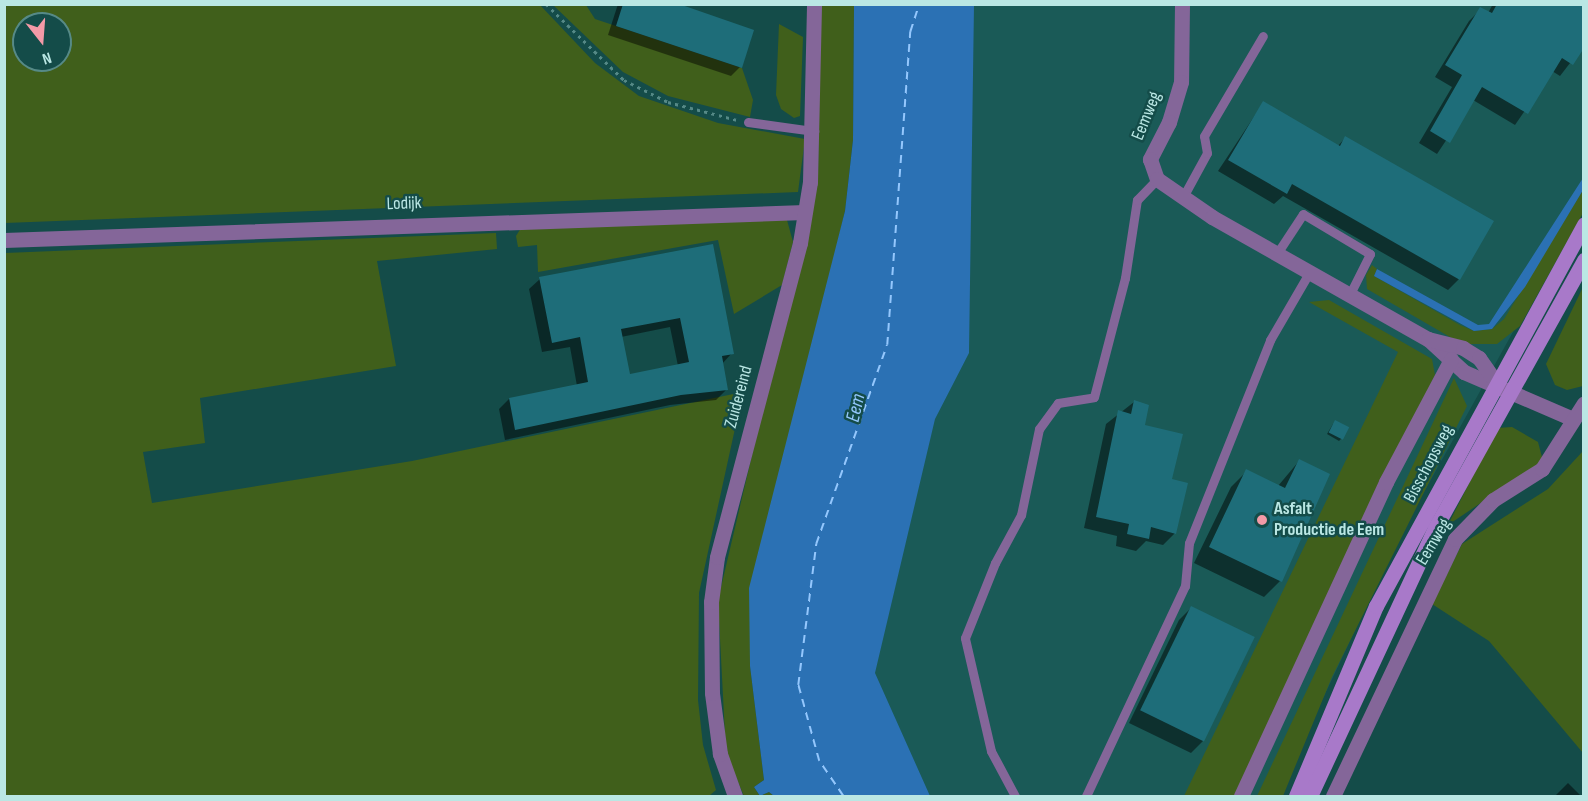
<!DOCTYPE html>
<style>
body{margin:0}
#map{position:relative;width:1588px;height:801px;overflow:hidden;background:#144c49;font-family:"Sofia Sans Condensed",sans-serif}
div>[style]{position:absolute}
.built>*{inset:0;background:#1a5a57}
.green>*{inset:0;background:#405f1b}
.water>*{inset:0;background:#2b71b4}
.shadow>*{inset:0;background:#0007}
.ferry>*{height:1.5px;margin-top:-0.75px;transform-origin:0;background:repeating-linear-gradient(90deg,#94c7fd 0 8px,transparent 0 14px)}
.building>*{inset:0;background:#1e6d79;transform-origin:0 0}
.path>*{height:3px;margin-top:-1.5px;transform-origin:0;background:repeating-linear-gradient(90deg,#558986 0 3px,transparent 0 7.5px)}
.service>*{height:9px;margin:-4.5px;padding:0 4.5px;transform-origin:4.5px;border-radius:4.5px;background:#846699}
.minor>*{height:15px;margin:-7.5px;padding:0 7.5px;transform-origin:7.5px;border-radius:7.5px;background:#846699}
.secondary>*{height:15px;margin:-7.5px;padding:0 7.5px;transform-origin:7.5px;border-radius:7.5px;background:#a879c9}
.dots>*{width:16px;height:16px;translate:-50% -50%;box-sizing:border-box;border:3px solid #144c49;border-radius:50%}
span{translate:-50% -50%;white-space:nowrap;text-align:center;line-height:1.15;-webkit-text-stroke:5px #144c49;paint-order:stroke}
.street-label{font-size:18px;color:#bae7e4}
.poi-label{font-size:18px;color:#bae7e4;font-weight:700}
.left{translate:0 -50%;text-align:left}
.water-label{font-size:20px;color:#94c7fd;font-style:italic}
.frame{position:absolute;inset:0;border:6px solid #bae7e4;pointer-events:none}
.north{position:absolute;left:12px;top:12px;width:60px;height:60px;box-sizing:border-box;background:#144c49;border:2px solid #568a87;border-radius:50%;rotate:163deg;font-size:16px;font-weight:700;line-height:24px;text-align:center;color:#bae7e4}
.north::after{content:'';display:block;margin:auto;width:21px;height:27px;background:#f39aa7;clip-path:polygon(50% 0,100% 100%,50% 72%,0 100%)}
</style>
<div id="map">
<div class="built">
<div style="clip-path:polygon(963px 5px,1583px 5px,1583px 206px,1398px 539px,1277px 796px,907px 796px,865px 665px)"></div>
</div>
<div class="green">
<div style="clip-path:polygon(evenodd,4px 5px,540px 5px,595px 63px,639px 96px,718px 123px,805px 139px,798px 192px,5px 223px,4px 5px,24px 24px,60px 24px,60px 60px,24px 60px,24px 24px)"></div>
<div style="clip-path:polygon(553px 5px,586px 5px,595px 19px,742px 68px,753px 100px,750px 117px,668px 96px,623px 72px)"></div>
<div style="clip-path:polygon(820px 5px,854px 5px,853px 140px,845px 211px,819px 323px,750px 588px,750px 666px,764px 780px,754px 787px,760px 796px,769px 792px,774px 796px,744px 796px,726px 754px,718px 600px,818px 174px)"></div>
<div style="clip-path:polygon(779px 24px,803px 37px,800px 116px,794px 118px,781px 109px,776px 95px)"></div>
<div style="clip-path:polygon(1583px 190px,1583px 213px,1520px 326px,1497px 344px,1462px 344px,1367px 289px,1366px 275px,1372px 265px,1377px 269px,1374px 276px,1460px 325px,1474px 331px,1492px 329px,1504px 319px)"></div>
<div style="clip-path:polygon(787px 220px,793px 242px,782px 285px,734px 314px,718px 240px,538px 272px,537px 245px,518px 247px,516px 236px,521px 228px)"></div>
<div style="clip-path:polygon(496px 233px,497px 249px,377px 261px,396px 366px,200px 398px,205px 443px,143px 452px,152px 503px,412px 461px,743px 392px,699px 593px,698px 700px,703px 745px,716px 790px,709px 796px,5px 796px,5px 253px)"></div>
<div style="clip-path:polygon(1583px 287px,1583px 386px,1567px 390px,1555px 385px,1546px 364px)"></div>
<div style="clip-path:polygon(1329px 300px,1432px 359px,1435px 375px,1237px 796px,1184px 796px,1398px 352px,1309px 302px)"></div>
<div style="clip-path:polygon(1454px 378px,1467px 406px,1332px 677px,1283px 796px,1257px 796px)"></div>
<div style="clip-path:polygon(1512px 427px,1538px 442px,1543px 461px,1448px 525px,1497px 428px)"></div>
<div style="clip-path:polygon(1583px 451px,1583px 753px,1489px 641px,1432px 604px,1462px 544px,1548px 489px)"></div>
</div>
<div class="water">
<div style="clip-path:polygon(854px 5px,974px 5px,969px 353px,935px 419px,875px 673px,930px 796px,774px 796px,769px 792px,760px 796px,754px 787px,764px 780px,750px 666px,749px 588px,845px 211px,853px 140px)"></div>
<div style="clip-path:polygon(1583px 178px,1583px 190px,1525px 287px,1492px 329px,1474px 331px,1374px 276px,1377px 269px,1478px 325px,1489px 324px)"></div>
</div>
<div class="shadow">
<div style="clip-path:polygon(618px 4px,674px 4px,740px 67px,731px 76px,608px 35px)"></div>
<div style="clip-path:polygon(1493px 4px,1584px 4px,1584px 45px,1560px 76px,1552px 71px,1515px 125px,1473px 100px,1437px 154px,1419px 143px,1452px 87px,1435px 77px,1469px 21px,1481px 9px,1488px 13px)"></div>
<div style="clip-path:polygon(1263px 103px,1337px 147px,1345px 138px,1459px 279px,1448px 290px,1283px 196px,1274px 204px,1218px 171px)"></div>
<div style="clip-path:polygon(evenodd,712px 246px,732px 353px,722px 364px,726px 390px,716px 400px,670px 405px,505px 440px,499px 409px,509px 399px,577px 386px,570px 347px,542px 352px,529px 289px,540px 279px,712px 246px,670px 327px,678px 366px,628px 376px,621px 337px,670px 327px)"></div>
<div style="clip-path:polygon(1134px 402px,1175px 533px,1163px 545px,1146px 541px,1136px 551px,1116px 546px,1117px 536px,1084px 528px,1106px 424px)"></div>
<div style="clip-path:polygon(1333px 424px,1342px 438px,1339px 441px,1327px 434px)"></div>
<div style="clip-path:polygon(1299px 461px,1328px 475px,1280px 581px,1264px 597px,1194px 563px,1231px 487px,1247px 471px,1278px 486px)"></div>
<div style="clip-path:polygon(1191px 608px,1203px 741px,1191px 753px,1129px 723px,1179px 620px)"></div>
<div style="clip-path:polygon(1568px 783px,1581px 796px,1555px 796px)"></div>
</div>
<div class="ferry">
<div style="left:843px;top:796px;width:42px;rotate:-124.4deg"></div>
<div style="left:819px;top:761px;width:79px;rotate:-105.4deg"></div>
<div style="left:798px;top:685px;width:142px;rotate:-82.7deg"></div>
<div style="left:816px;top:544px;width:211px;rotate:-70.4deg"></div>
<div style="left:887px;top:345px;width:314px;rotate:-85.8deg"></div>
<div style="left:910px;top:32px;width:29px;rotate:-72deg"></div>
</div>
<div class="building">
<div style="clip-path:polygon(623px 4px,679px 4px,754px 30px,742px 68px,616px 26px)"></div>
<div style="clip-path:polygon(1497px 4px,1584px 4px,1584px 48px,1573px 65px,1562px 58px,1528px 114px,1482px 87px,1450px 143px,1430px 131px,1462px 75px,1445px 65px,1480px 7px,1492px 13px)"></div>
<div style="clip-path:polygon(1263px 101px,1340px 146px,1345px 136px,1494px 221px,1460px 280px,1292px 184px,1287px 194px,1228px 160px)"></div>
<div style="clip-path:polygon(evenodd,713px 244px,734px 354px,722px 356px,728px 390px,681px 395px,515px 430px,509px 398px,588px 382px,580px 337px,552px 343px,539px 277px,713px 244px,680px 318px,689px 362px,630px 374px,621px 329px,680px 318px)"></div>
<div style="clip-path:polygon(1134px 400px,1149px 405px,1145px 425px,1183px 434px,1172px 479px,1188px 483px,1176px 534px,1151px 527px,1149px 539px,1127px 534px,1129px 524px,1096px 517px,1118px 410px,1131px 414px)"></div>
<div style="left:1335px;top:420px;width:16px;height:14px;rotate:27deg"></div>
<div style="clip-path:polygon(1299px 459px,1330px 474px,1282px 582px,1209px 547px,1246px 469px,1285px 488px)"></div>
<div style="left:1191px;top:606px;width:71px;height:116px;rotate:26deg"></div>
</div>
<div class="path">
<div style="left:546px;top:4px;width:109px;rotate:44.3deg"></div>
<div style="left:624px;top:80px;width:49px;rotate:26.6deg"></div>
<div style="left:668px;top:102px;width:71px;rotate:14.6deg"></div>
</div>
<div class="service">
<div style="left:748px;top:122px;width:67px;rotate:7.8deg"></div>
<div style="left:1183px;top:197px;width:50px;rotate:-61.4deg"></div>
<div style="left:1207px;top:153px;width:17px;rotate:-100deg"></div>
<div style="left:1204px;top:136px;width:116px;rotate:-59.5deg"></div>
<div style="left:1276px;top:255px;width:49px;rotate:-56.6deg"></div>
<div style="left:1303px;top:214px;width:78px;rotate:30.8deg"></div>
<div style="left:1370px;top:254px;width:47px;rotate:116.6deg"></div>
<div style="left:1015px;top:796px;width:51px;rotate:-118.1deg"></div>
<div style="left:991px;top:751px;width:116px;rotate:-103deg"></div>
<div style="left:965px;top:638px;width:81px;rotate:-68.2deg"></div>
<div style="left:995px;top:563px;width:55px;rotate:-61.6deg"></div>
<div style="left:1021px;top:515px;width:88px;rotate:-78.2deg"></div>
<div style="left:1039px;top:429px;width:32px;rotate:-54deg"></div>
<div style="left:1058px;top:403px;width:36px;rotate:-9deg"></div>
<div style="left:1094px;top:397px;width:123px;rotate:-75.4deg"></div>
<div style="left:1125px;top:278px;width:79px;rotate:-81.3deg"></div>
<div style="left:1137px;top:200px;width:29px;rotate:-46deg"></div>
<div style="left:1086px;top:796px;width:232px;rotate:-64.8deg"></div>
<div style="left:1185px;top:586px;width:43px;rotate:-84.7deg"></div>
<div style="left:1189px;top:543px;width:219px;rotate:-68.2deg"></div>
<div style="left:1270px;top:340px;width:78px;rotate:-59.8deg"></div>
</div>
<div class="minor">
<div style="left:1182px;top:4px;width:78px;rotate:90.7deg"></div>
<div style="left:1181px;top:82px;width:42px;rotate:106.7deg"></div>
<div style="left:1169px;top:122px;width:42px;rotate:117.2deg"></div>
<div style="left:1150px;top:159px;width:21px;rotate:71deg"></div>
<div style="left:1157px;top:179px;width:67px;rotate:34.6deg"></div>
<div style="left:1212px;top:217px;width:248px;rotate:29.5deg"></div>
<div style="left:1428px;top:339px;width:49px;rotate:42.5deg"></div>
<div style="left:1464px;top:372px;width:119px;rotate:23.3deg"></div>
<div style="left:4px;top:240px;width:801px;rotate:-2deg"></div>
<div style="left:1428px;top:339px;width:36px;rotate:14deg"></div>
<div style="left:1463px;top:348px;width:19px;rotate:32deg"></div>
<div style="left:1479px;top:358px;width:28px;rotate:55deg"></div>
<div style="left:735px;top:796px;width:45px;rotate:-109.7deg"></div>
<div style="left:720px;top:754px;width:62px;rotate:-97.5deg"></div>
<div style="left:712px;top:693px;width:91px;rotate:-90.6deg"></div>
<div style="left:711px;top:602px;width:45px;rotate:-82.4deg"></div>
<div style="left:717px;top:557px;width:325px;rotate:-75.2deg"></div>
<div style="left:800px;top:243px;width:62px;rotate:-80.7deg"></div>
<div style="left:810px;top:182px;width:178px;rotate:-88.7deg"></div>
<div style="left:1241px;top:796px;width:346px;rotate:-65.2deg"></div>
<div style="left:1386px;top:482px;width:139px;rotate:-62.1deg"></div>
<div style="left:1333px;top:796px;width:284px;rotate:-64.6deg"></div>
<div style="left:1455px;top:539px;width:54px;rotate:-45.7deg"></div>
<div style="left:1493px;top:500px;width:58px;rotate:-32.3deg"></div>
<div style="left:1542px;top:469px;width:78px;rotate:-57.5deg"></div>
</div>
<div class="secondary">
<div style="left:1296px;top:796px;width:206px;rotate:-67.2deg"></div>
<div style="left:1376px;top:606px;width:435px;rotate:-61.4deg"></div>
<div style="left:1310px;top:796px;width:296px;rotate:-65deg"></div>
<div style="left:1435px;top:528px;width:307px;rotate:-60.9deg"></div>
</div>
<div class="dots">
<div style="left:1262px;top:520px;background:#f39aa7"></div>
</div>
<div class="street-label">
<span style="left:1147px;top:116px;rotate:-68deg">Eemweg</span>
<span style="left:404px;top:204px;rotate:-2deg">Lodijk</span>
<span style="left:739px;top:397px;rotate:-75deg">Zuidereind</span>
<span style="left:1429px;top:464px;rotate:-62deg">Bisschopsweg</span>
<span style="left:1434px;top:542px;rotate:-59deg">Eemweg</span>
</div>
<div class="poi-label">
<span class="left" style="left:1274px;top:520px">Asfalt<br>Productie de Eem</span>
</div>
<div class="water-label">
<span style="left:856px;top:408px;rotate:-77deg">Eem</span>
</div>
<div class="frame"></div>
<div class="north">N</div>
</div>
